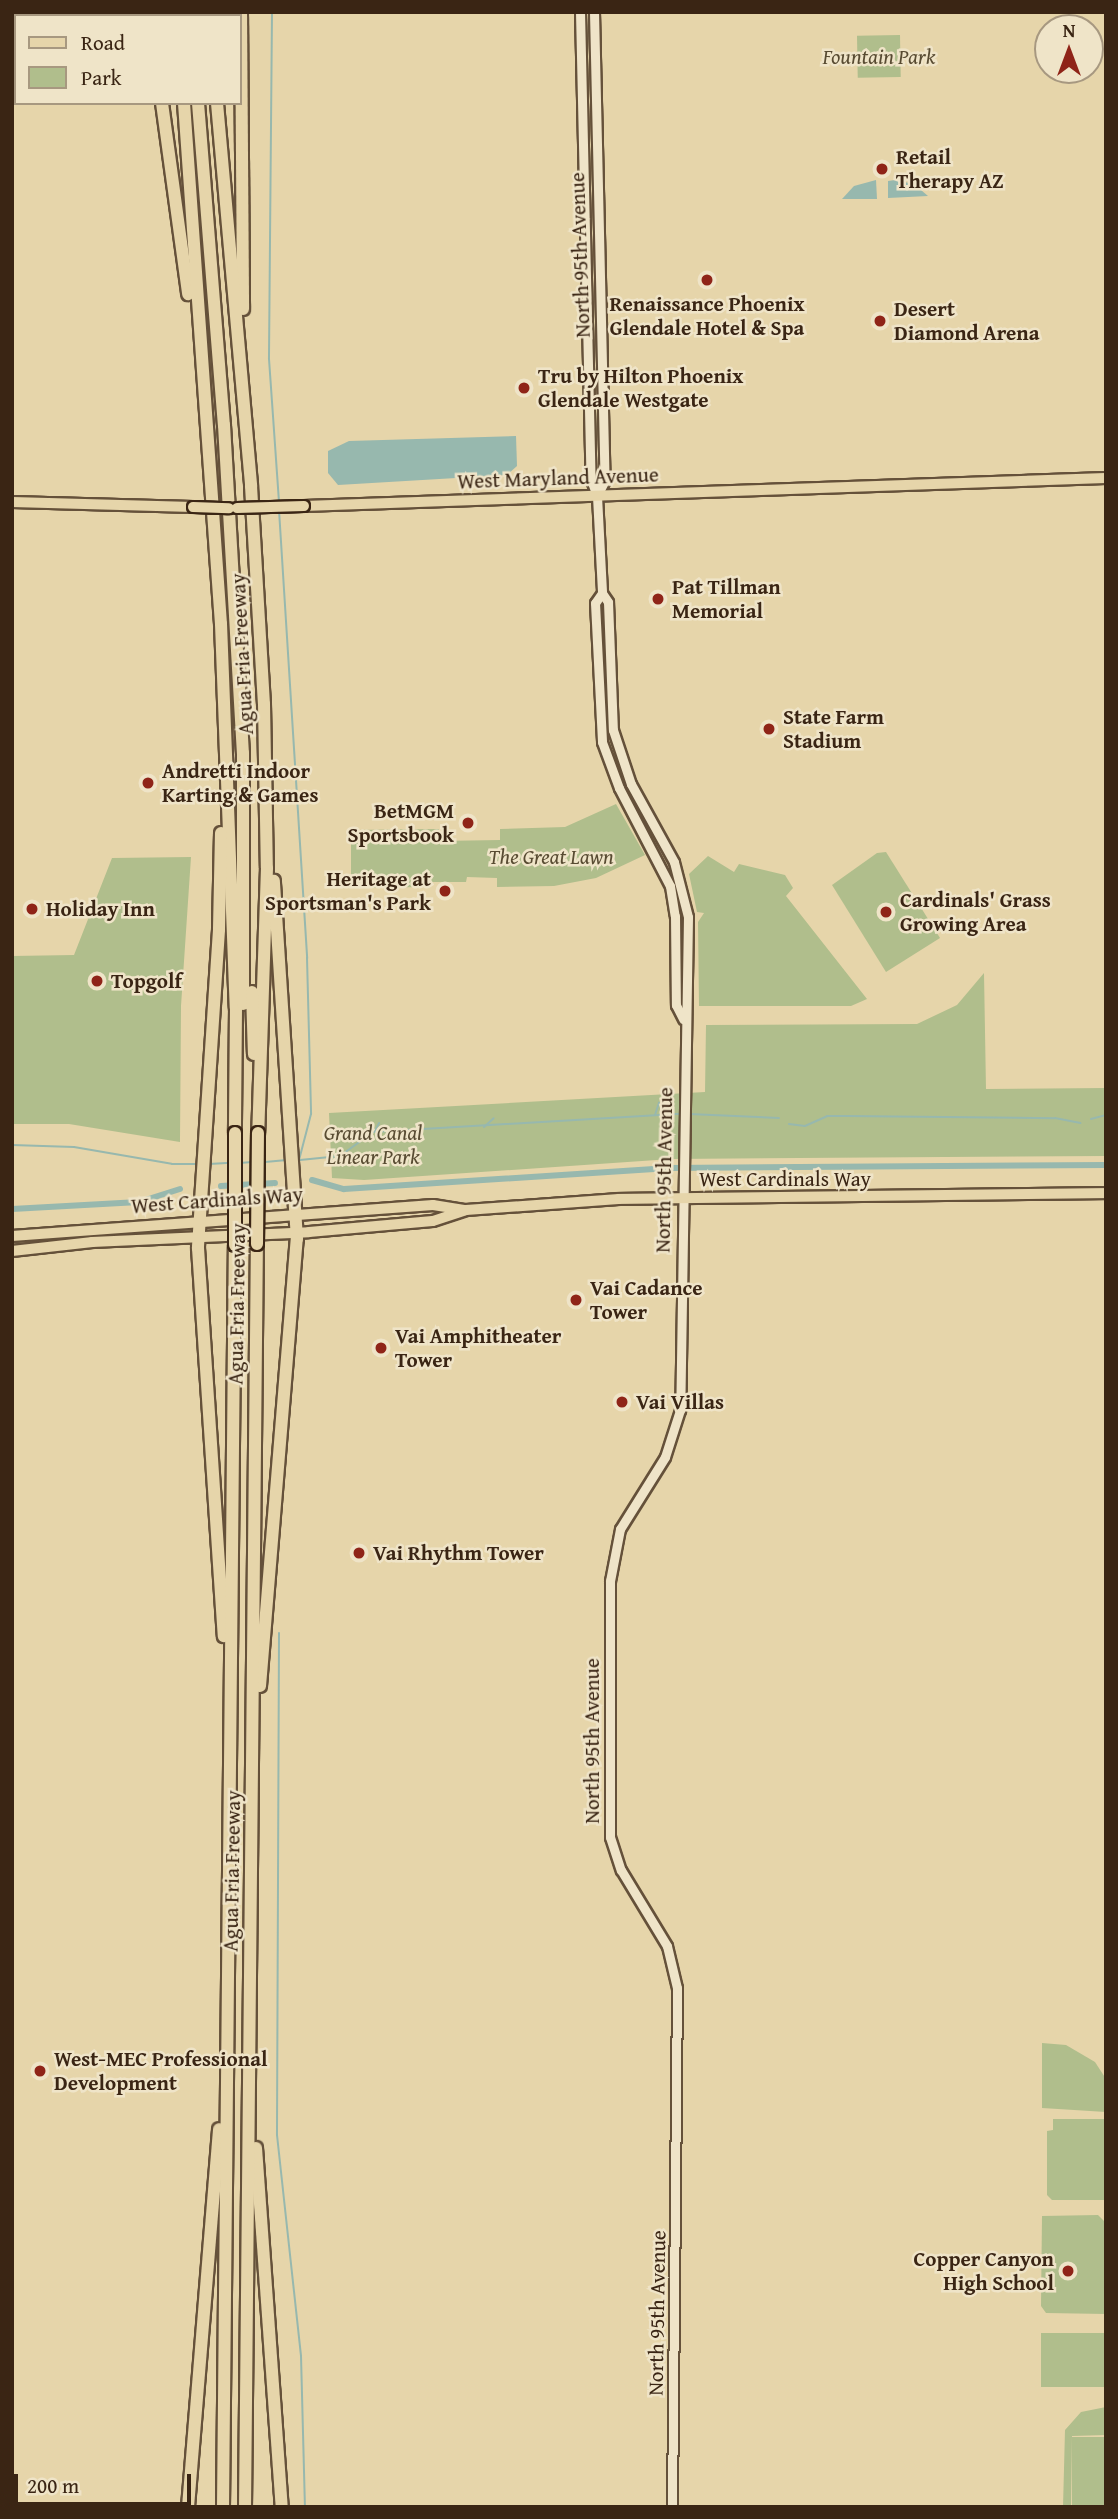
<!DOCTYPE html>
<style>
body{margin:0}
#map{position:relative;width:1118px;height:2519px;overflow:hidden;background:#e6d5aa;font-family:"Gentium Book Plus",serif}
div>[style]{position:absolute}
.green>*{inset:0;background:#b0be8c;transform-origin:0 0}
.water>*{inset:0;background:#97b8ae}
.stream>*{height:2px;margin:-1px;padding:0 1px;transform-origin:1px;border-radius:1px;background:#97b8ae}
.canal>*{height:6px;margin:-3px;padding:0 3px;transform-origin:3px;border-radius:3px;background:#97b8ae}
.roads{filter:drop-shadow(2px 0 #65513a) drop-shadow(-2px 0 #65513a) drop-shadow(0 2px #65513a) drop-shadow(0 -2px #65513a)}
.minor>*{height:9px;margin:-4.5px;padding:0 4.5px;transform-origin:4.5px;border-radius:4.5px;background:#efe4c8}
.major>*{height:10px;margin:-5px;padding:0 5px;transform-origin:5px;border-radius:5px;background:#e6d5aa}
.highway>*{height:12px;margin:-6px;padding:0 6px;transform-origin:6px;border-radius:6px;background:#e6d5aa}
.bridges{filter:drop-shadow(2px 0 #3a2514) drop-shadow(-2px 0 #3a2514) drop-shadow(0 2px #3a2514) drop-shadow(0 -2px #3a2514)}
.major-bridge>*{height:10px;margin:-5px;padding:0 5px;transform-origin:5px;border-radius:5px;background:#e6d5aa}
.highway-bridge>*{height:12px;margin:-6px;padding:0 6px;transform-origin:6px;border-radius:6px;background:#e6d5aa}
.dots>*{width:19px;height:19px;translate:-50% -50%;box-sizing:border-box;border:4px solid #efe4c8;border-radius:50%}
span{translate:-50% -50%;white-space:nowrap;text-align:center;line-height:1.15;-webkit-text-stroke:5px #efe4c8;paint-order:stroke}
.park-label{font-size:21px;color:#584b32;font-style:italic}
.poi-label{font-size:21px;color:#3a2514;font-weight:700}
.left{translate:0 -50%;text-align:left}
.right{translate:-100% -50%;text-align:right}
.street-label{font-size:21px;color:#3a2514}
.frame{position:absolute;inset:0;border:14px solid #3a2514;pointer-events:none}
.legend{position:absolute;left:14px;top:14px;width:228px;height:91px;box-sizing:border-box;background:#efe4c8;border:2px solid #a79880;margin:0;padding:9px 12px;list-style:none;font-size:21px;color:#3a2514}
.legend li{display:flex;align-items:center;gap:14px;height:35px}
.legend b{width:35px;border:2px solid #a79880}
.north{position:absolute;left:1034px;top:14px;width:70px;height:70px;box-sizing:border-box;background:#efe4c8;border:2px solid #a79880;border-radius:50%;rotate:0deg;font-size:19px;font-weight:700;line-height:28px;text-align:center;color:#3a2514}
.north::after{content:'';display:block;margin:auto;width:24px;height:32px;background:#8f2418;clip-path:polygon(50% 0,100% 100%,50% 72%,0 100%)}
.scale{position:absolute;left:14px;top:2474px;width:177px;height:32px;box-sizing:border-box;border:4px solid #3a2514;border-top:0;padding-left:9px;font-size:21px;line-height:24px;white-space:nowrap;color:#3a2514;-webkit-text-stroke:5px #efe4c8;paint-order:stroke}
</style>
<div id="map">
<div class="green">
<div style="left:900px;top:35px;width:42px;height:43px;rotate:89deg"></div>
<div style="clip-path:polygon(616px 804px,645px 855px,596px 878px,554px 886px,497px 887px,497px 878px,467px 877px,466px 882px,425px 882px,424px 887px,351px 888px,351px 830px,439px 829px,439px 841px,500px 840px,500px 829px,565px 827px)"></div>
<div style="clip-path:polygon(886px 852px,940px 938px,886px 972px,832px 885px,877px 853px)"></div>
<div style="clip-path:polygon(708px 856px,734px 872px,739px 864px,785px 875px,793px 888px,786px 896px,867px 999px,851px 1006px,699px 1006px,698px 922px,704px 913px,697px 912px,689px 874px)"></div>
<div style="clip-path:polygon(191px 857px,181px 1006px,180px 1142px,69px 1124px,12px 1124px,12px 956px,74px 955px,112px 858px)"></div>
<div style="clip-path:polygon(984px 973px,986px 1089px,1106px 1088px,1106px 1156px,671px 1159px,364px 1180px,332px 1178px,329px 1113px,705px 1092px,706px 1025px,917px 1024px,957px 1005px)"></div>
<div style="clip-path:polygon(1042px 2043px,1066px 2045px,1095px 2062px,1106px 2079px,1106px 2112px,1042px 2108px)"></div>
<div style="clip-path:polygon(1053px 2119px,1106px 2119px,1106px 2200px,1052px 2200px,1047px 2195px,1047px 2131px,1053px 2130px)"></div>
<div style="clip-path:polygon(1098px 2215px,1106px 2223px,1106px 2314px,1046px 2313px,1041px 2306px,1042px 2216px)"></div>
<div style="left:1041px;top:2333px;width:65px;height:54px"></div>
<div style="clip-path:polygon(1106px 2407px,1106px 2435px,1072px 2436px,1071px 2507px,1063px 2507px,1065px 2430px,1081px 2412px)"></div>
<div style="left:1106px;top:2437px;width:70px;height:34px;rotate:90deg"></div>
</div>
<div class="water">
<div style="clip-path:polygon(876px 180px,877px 199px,842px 199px,854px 186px)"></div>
<div style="clip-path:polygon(895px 180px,914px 184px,928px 196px,888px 198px,888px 181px)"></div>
<div style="clip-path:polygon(516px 436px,517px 466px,507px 475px,338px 485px,328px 473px,328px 451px,349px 441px)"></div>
</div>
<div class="stream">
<div style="left:272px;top:12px;width:347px;rotate:90.5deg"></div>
<div style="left:269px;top:359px;width:142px;rotate:86deg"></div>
<div style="left:279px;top:510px;width:449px;rotate:86.4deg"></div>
<div style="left:307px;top:958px;width:156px;rotate:88.5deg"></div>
<div style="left:311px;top:1114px;width:48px;rotate:104.6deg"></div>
<div style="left:689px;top:1114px;width:90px;rotate:2.5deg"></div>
<div style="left:655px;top:1115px;width:13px;rotate:-72deg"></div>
<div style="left:1091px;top:1119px;width:16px;rotate:-15deg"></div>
<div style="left:789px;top:1124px;width:16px;rotate:7deg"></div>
<div style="left:805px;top:1126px;width:24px;rotate:-24deg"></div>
<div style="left:827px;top:1116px;width:20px"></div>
<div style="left:847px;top:1116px;width:208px;rotate:0.6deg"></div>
<div style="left:1055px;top:1118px;width:26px;rotate:11deg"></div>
<div style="left:484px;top:1127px;width:13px;rotate:-42deg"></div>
<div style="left:375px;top:1131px;width:9px;rotate:-63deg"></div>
<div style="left:12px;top:1145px;width:62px;rotate:1.8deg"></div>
<div style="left:74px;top:1147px;width:99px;rotate:9.8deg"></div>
<div style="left:172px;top:1164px;width:28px"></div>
<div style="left:300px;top:1160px;width:40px;rotate:-5.7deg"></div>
<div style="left:340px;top:1156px;width:41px;rotate:-36deg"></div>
<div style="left:373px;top:1132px;width:308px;rotate:-3.4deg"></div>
<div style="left:265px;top:1162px;width:22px;rotate:-5deg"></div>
<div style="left:240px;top:1163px;width:12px;rotate:-5deg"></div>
<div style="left:209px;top:1164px;width:22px;rotate:-3deg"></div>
<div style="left:279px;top:1633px;width:502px;rotate:90.23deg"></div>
<div style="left:277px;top:2135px;width:222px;rotate:83.8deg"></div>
<div style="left:301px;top:2356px;width:151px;rotate:88.5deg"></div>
</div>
<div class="canal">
<div style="left:312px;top:1180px;width:33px;rotate:16deg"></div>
<div style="left:344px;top:1189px;width:326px;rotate:-3.7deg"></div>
<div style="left:669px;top:1168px;width:437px;rotate:-0.4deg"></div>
<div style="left:221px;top:1186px;width:54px;rotate:-3.2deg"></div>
<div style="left:12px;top:1209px;width:127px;rotate:-3.2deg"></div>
<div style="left:139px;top:1202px;width:43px;rotate:-17.6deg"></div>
</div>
<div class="roads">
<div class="minor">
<div style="left:580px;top:12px;width:468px;rotate:88.7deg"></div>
<div style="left:591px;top:480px;width:17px;rotate:69deg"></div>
<div style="left:597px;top:496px;width:97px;rotate:87deg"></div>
<div style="left:602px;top:593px;width:11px;rotate:56deg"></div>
<div style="left:608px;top:602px;width:128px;rotate:87.8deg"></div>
<div style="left:613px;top:730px;width:57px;rotate:71.6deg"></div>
<div style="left:631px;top:784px;width:89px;rotate:61.1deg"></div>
<div style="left:674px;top:862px;width:57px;rotate:75.7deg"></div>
<div style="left:688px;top:917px;width:493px;rotate:90.9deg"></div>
<div style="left:680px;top:1410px;width:49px;rotate:107.7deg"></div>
<div style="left:665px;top:1457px;width:85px;rotate:122deg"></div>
<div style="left:620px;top:1529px;width:53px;rotate:100.9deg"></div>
<div style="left:610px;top:1581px;width:256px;rotate:90deg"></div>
<div style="left:610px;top:1837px;width:35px;rotate:72deg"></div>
<div style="left:621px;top:1870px;width:89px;rotate:58.8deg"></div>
<div style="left:667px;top:1946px;width:43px;rotate:76.6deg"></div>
<div style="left:677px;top:1988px;width:519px;rotate:90.55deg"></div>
<div style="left:594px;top:12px;width:468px;rotate:88.7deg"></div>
<div style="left:605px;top:480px;width:18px;rotate:117deg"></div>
<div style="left:602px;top:593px;width:12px;rotate:125deg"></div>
<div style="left:595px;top:603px;width:139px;rotate:87.1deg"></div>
<div style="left:602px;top:742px;width:49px;rotate:69.7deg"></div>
<div style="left:619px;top:788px;width:110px;rotate:62.5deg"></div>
<div style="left:670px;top:886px;width:30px;rotate:81deg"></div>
<div style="left:675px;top:916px;width:89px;rotate:89.4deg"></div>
<div style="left:676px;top:1005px;width:16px;rotate:63deg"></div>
</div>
<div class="major">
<div style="left:12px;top:502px;width:181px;rotate:1.6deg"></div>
<div style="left:304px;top:506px;width:802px;rotate:-2deg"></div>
<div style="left:12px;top:1236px;width:422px;rotate:-4.2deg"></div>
<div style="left:433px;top:1205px;width:33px;rotate:9deg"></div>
<div style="left:466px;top:1210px;width:153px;rotate:-4.1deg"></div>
<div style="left:619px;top:1199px;width:487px;rotate:-0.7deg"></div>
<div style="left:12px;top:1251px;width:81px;rotate:-6.4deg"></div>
<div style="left:92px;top:1242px;width:217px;rotate:-2.6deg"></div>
<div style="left:309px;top:1232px;width:124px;rotate:-5.1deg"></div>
<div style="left:433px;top:1221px;width:32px;rotate:-18deg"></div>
</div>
<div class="highway">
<div style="left:155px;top:12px;width:4px;rotate:90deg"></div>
<div style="left:184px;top:12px;width:4px;rotate:90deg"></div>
<div style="left:193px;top:12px;width:4px;rotate:76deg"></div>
<div style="left:208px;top:12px;width:4px;rotate:76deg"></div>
<div style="left:241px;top:12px;width:297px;rotate:89.6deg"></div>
<div style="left:162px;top:103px;width:193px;rotate:82.2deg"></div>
<div style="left:184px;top:103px;width:522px;rotate:85.94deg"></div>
<div style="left:221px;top:624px;width:384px;rotate:87.8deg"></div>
<div style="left:236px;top:1008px;width:125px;rotate:90.5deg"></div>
<div style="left:198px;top:103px;width:323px;rotate:85.4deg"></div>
<div style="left:224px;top:425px;width:329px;rotate:86.7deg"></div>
<div style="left:243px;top:753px;width:251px;rotate:90deg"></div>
<div style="left:217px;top:103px;width:385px;rotate:84.9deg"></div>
<div style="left:251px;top:486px;width:218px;rotate:86.6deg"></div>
<div style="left:264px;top:704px;width:164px;rotate:89deg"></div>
<div style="left:267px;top:868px;width:265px;rotate:91.9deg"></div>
<div style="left:221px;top:833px;width:97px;rotate:91.2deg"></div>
<div style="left:219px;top:930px;width:319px;rotate:93.8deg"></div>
<div style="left:198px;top:1248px;width:389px;rotate:86.2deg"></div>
<div style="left:252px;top:992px;width:62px;rotate:88.2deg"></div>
<div style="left:260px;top:1686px;width:449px;rotate:-85.3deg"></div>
<div style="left:297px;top:1239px;width:359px;rotate:-93.7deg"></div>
<div style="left:256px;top:2148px;width:360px;rotate:85.9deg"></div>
<div style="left:188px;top:2507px;width:379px;rotate:-85.3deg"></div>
<div style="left:223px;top:2507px;width:1262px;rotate:-89.46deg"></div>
<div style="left:245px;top:2507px;width:1263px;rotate:-89.46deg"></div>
</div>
</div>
<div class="bridges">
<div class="major-bridge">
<div style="left:193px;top:507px;width:36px;rotate:2deg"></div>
<div style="left:237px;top:508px;width:67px;rotate:-1.7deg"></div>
</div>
<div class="highway-bridge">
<div style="left:257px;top:1244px;width:111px;rotate:-89.5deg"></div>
<div style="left:235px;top:1245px;width:112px;rotate:-90deg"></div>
</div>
</div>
<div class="dots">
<div style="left:882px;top:169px;background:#8f2418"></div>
<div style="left:707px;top:280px;background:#8f2418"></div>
<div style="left:880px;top:321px;background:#8f2418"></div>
<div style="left:524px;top:388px;background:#8f2418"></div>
<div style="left:658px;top:599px;background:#8f2418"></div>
<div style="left:769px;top:729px;background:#8f2418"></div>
<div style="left:148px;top:783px;background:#8f2418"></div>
<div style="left:468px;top:823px;background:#8f2418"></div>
<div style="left:445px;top:891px;background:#8f2418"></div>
<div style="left:32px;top:909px;background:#8f2418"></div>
<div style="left:886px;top:912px;background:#8f2418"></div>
<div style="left:97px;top:981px;background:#8f2418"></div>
<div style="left:576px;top:1300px;background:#8f2418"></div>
<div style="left:381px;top:1348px;background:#8f2418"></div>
<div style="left:622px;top:1402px;background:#8f2418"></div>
<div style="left:359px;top:1553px;background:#8f2418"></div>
<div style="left:40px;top:2071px;background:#8f2418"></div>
<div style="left:1068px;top:2271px;background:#8f2418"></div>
</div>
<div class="park-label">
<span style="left:879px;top:57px">Fountain Park</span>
<span style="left:551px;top:857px">The Great Lawn</span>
<span style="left:373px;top:1145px">Grand Canal<br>Linear Park</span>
</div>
<div class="poi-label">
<span class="left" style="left:896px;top:169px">Retail<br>Therapy AZ</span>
<span style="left:707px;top:316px">Renaissance Phoenix<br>Glendale Hotel &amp; Spa</span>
<span class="left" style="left:894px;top:321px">Desert<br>Diamond Arena</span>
<span class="left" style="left:538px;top:388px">Tru by Hilton Phoenix<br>Glendale Westgate</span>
<span class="left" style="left:672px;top:599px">Pat Tillman<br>Memorial</span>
<span class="left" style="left:783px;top:729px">State Farm<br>Stadium</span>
<span class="left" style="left:162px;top:783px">Andretti Indoor<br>Karting &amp; Games</span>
<span class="right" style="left:454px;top:823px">BetMGM<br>Sportsbook</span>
<span class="right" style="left:431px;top:891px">Heritage at<br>Sportsman's Park</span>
<span class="left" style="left:900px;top:912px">Cardinals' Grass<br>Growing Area</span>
<span class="left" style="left:46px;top:909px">Holiday Inn</span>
<span class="left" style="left:111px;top:981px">Topgolf</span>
<span class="left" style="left:590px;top:1300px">Vai Cadance<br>Tower</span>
<span class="left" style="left:395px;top:1348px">Vai Amphitheater<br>Tower</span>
<span class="left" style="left:636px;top:1402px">Vai Villas</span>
<span class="left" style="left:373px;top:1553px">Vai Rhythm Tower</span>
<span class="left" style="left:54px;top:2071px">West-MEC Professional<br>Development</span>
<span class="right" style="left:1054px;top:2271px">Copper Canyon<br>High School</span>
</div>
<div class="street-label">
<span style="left:580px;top:255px;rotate:-92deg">North 95th Avenue</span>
<span style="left:558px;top:478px;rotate:-2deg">West Maryland Avenue</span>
<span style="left:242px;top:654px;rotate:-93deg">Agua Fria Freeway</span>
<span style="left:664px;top:1170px;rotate:-89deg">North 95th Avenue</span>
<span style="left:785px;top:1179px">West Cardinals Way</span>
<span style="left:217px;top:1200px;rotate:-4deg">West Cardinals Way</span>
<span style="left:237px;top:1304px;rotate:-89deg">Agua Fria Freeway</span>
<span style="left:592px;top:1741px;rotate:-90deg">North 95th Avenue</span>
<span style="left:232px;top:1871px;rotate:-89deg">Agua Fria Freeway</span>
<span style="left:657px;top:2313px;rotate:-89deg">North 95th Avenue</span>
</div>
<div class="frame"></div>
<ul class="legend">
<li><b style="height:9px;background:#e6d5aa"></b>Road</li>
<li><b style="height:19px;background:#b0be8c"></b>Park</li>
</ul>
<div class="north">N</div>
<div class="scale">200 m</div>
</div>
